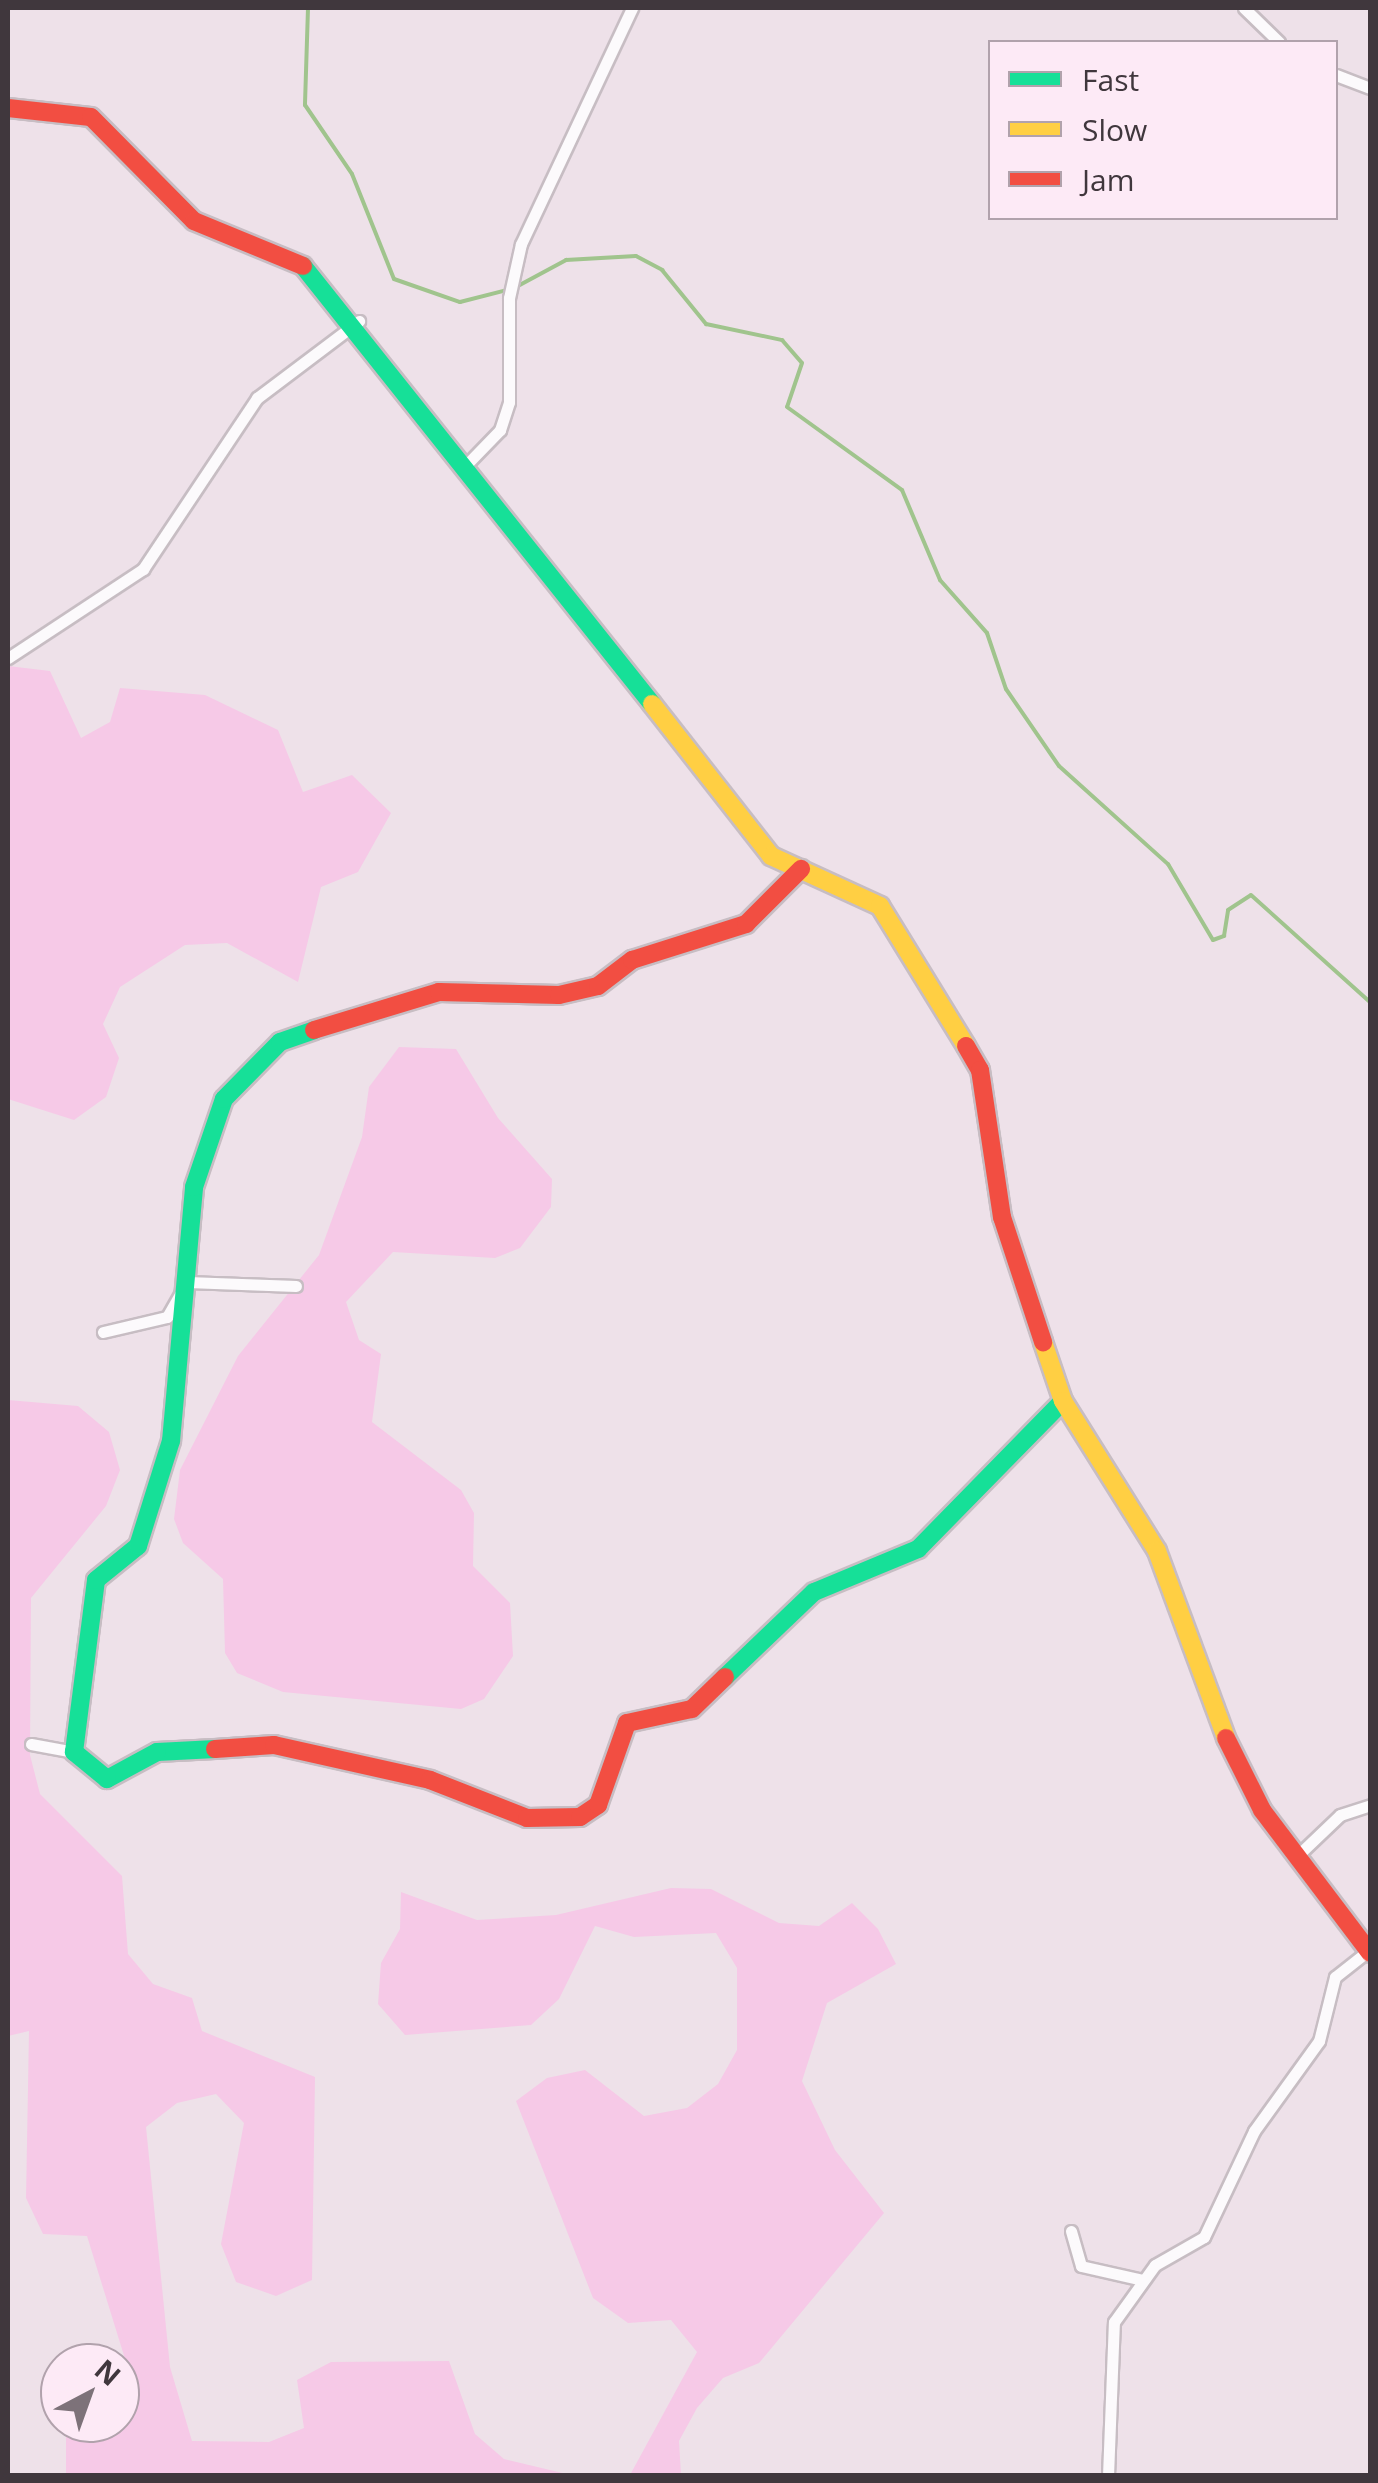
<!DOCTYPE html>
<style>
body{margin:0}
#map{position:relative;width:1378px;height:2483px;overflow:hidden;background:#eee1e9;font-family:"Open Sans",sans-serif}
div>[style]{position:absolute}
.green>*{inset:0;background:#f6c9e7}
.stream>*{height:4px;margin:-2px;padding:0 2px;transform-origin:2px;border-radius:2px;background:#a0c48d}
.roads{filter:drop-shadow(2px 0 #c7bdc3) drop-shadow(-2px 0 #c7bdc3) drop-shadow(0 2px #c7bdc3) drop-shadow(0 -2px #c7bdc3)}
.street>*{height:11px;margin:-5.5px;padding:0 5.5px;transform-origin:5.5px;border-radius:5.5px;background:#fcfafc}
.fast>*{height:18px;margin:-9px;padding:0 9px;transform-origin:9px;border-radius:9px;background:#16e098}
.slow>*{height:18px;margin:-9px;padding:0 9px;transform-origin:9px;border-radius:9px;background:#ffcf43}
.jam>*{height:18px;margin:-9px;padding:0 9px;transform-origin:9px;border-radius:9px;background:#f24e42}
span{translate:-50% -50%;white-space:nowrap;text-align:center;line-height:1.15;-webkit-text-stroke:10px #fdeaf6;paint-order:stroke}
.frame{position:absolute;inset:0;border:10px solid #40373d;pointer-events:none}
.legend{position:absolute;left:988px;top:40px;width:350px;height:180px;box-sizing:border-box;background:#fdeaf6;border:2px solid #b1a2ac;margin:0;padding:12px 18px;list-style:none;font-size:30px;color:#40373d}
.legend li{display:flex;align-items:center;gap:20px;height:50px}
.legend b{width:50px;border:2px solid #b1a2ac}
.north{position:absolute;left:40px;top:2343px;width:100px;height:100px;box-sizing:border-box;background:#fdeaf6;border:2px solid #b1a2ac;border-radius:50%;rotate:41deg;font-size:28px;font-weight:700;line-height:40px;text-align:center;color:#40373d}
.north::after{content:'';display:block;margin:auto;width:35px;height:45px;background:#7d7279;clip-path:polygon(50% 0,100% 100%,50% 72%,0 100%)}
</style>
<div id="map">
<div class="green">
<div style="clip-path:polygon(8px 666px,50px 671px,81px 738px,110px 722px,120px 688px,205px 695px,278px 730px,303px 792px,352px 775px,391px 813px,358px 872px,321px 887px,298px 982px,227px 943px,185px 945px,120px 987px,103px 1024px,119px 1058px,106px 1097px,74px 1120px,8px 1099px)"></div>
<div style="clip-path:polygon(399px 1047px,456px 1049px,498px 1118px,552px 1179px,551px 1207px,520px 1248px,495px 1258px,393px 1252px,346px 1302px,359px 1340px,381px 1354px,372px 1422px,461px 1490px,474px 1513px,473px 1566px,510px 1603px,513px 1656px,484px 1699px,461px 1709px,283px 1692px,237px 1673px,225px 1653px,223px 1579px,183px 1543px,174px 1519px,180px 1470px,238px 1356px,319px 1255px,362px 1137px,369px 1087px)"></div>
<div style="clip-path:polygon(8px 1400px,78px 1406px,109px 1432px,120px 1470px,106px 1506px,31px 1598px,30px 1755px,40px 1794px,122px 1876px,128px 1954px,153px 1984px,192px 1998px,202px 2031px,315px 2077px,312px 2280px,276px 2296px,236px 2282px,221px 2244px,244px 2123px,216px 2094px,177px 2103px,146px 2127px,170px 2367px,192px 2441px,269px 2442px,304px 2428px,297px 2380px,331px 2362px,449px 2361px,475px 2434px,504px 2459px,571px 2475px,66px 2475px,66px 2423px,120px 2423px,120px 2381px,130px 2375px,87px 2236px,43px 2234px,26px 2198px,29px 2031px,8px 2036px)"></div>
<div style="clip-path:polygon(671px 1888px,711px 1889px,779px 1923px,819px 1926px,852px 1903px,878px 1929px,896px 1964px,827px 2003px,802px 2081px,835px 2150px,884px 2213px,759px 2363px,723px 2378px,697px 2408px,679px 2441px,681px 2475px,630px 2475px,697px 2352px,671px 2320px,628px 2323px,593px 2298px,516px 2101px,547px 2078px,585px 2070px,644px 2116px,687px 2108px,718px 2084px,737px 2050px,737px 1968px,716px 1933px,634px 1937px,595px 1926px,559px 1999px,531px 2025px,405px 2035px,378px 2004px,381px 1963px,400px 1929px,401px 1892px,477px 1920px,556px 1915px)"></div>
</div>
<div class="stream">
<div style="left:308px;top:8px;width:97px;rotate:91.8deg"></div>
<div style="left:305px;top:105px;width:83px;rotate:55.7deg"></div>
<div style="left:352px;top:174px;width:113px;rotate:68.2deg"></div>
<div style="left:394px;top:279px;width:70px;rotate:19.2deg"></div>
<div style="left:460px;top:302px;width:49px;rotate:-14.3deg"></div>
<div style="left:516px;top:287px;width:57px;rotate:-28.4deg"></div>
<div style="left:566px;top:260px;width:70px;rotate:-3.3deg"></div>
<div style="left:636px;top:256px;width:30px;rotate:28deg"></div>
<div style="left:662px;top:270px;width:70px;rotate:50.8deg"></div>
<div style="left:706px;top:324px;width:78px;rotate:11.9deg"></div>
<div style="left:782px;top:340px;width:30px;rotate:49deg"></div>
<div style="left:802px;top:363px;width:46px;rotate:108.8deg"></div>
<div style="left:787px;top:407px;width:142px;rotate:35.8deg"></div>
<div style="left:902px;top:490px;width:98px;rotate:67.1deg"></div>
<div style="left:940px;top:580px;width:71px;rotate:48.4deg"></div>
<div style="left:987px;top:633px;width:59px;rotate:71.3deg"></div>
<div style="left:1006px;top:689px;width:93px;rotate:55.5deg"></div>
<div style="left:1059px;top:766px;width:147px;rotate:42deg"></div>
<div style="left:1168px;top:864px;width:88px;rotate:59.4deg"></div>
<div style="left:1213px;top:940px;width:12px;rotate:-20deg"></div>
<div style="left:1224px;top:936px;width:26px;rotate:-81deg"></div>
<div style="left:1228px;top:910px;width:27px;rotate:-33deg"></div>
<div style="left:1251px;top:895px;width:160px;rotate:42deg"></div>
</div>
<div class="roads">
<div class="street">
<div style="left:1244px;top:8px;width:49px;rotate:44.2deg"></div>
<div style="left:1336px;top:75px;width:36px;rotate:21deg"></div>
<div style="left:468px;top:463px;width:46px;rotate:-45.9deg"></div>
<div style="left:500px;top:430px;width:29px;rotate:-72deg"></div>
<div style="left:509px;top:402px;width:104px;rotate:-90deg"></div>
<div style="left:509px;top:298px;width:55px;rotate:-77.5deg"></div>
<div style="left:521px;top:244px;width:261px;rotate:-64.8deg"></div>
<div style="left:8px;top:658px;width:162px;rotate:-33.4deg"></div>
<div style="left:143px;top:569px;width:206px;rotate:-56.3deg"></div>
<div style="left:257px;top:398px;width:128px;rotate:-37deg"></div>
<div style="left:103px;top:1332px;width:66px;rotate:-13.2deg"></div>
<div style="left:167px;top:1317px;width:40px;rotate:-60.3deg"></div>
<div style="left:187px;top:1282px;width:109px;rotate:2.1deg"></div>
<div style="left:31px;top:1744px;width:44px;rotate:10.5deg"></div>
<div style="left:1295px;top:1858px;width:62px;rotate:-43.7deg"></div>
<div style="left:1340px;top:1815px;width:32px;rotate:-18deg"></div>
<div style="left:1071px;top:2231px;width:36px;rotate:74deg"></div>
<div style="left:1081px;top:2266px;width:64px;rotate:12.7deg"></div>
<div style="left:1108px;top:2476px;width:154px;rotate:-87.8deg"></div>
<div style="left:1114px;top:2322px;width:70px;rotate:-54.3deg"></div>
<div style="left:1155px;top:2265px;width:56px;rotate:-29.7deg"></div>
<div style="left:1204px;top:2237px;width:117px;rotate:-64.7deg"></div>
<div style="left:1254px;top:2131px;width:111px;rotate:-54.2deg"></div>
<div style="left:1319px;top:2041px;width:66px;rotate:-76deg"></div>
<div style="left:1335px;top:1977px;width:42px;rotate:-38.2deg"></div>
</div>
<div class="fast">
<div style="left:303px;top:266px;width:560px;rotate:51.45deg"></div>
<div style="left:725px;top:1677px;width:123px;rotate:-43.7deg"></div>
<div style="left:814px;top:1592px;width:113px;rotate:-22.5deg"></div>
<div style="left:918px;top:1549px;width:207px;rotate:-45.6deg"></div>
<div style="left:215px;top:1749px;width:58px;rotate:177deg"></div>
<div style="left:157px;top:1752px;width:57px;rotate:151.6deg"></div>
<div style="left:107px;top:1779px;width:43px;rotate:-140.7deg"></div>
<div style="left:74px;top:1752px;width:173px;rotate:-82.7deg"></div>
<div style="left:96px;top:1580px;width:54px;rotate:-39deg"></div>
<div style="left:138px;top:1546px;width:110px;rotate:-72.6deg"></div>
<div style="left:171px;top:1441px;width:255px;rotate:-84.8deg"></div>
<div style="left:194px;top:1187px;width:93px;rotate:-71.2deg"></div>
<div style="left:224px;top:1099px;width:80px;rotate:-45.5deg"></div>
<div style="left:280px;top:1042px;width:36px;rotate:-19deg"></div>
</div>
<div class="slow">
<div style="left:652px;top:704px;width:193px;rotate:51.9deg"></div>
<div style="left:771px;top:856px;width:120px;rotate:24.6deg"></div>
<div style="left:880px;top:906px;width:164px;rotate:58.4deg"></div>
<div style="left:1043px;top:1342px;width:62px;rotate:71.3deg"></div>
<div style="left:1063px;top:1401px;width:177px;rotate:57.9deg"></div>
<div style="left:1157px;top:1551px;width:199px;rotate:69.7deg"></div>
</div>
<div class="jam">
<div style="left:8px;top:108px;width:83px;rotate:6.2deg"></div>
<div style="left:91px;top:117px;width:146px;rotate:45.3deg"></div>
<div style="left:194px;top:221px;width:118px;rotate:22.4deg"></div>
<div style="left:314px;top:1030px;width:131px;rotate:-16.9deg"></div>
<div style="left:439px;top:992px;width:120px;rotate:1.4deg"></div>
<div style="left:559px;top:995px;width:40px;rotate:-13deg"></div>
<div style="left:598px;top:986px;width:43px;rotate:-37.4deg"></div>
<div style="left:632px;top:960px;width:120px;rotate:-17.5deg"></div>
<div style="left:746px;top:924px;width:78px;rotate:-45deg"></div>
<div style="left:966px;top:1046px;width:28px;rotate:60deg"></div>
<div style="left:980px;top:1070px;width:149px;rotate:81.5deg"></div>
<div style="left:1002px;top:1217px;width:132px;rotate:71.8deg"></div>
<div style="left:1226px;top:1738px;width:80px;rotate:63.4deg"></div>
<div style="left:1262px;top:1810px;width:179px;rotate:52.9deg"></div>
<div style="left:215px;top:1749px;width:59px;rotate:-3.9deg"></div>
<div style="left:274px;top:1745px;width:160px;rotate:12.6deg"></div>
<div style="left:430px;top:1780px;width:104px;rotate:21.4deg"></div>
<div style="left:527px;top:1818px;width:53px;rotate:-1.1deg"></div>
<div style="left:580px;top:1817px;width:22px;rotate:-34deg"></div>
<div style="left:598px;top:1805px;width:87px;rotate:-70.5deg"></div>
<div style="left:627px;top:1723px;width:66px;rotate:-12.2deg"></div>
<div style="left:692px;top:1709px;width:46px;rotate:-44.1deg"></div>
</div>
</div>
<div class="frame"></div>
<ul class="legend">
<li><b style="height:12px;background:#16e098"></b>Fast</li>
<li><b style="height:12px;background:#ffcf43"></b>Slow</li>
<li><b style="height:12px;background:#f24e42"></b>Jam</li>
</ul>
<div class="north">N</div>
</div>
